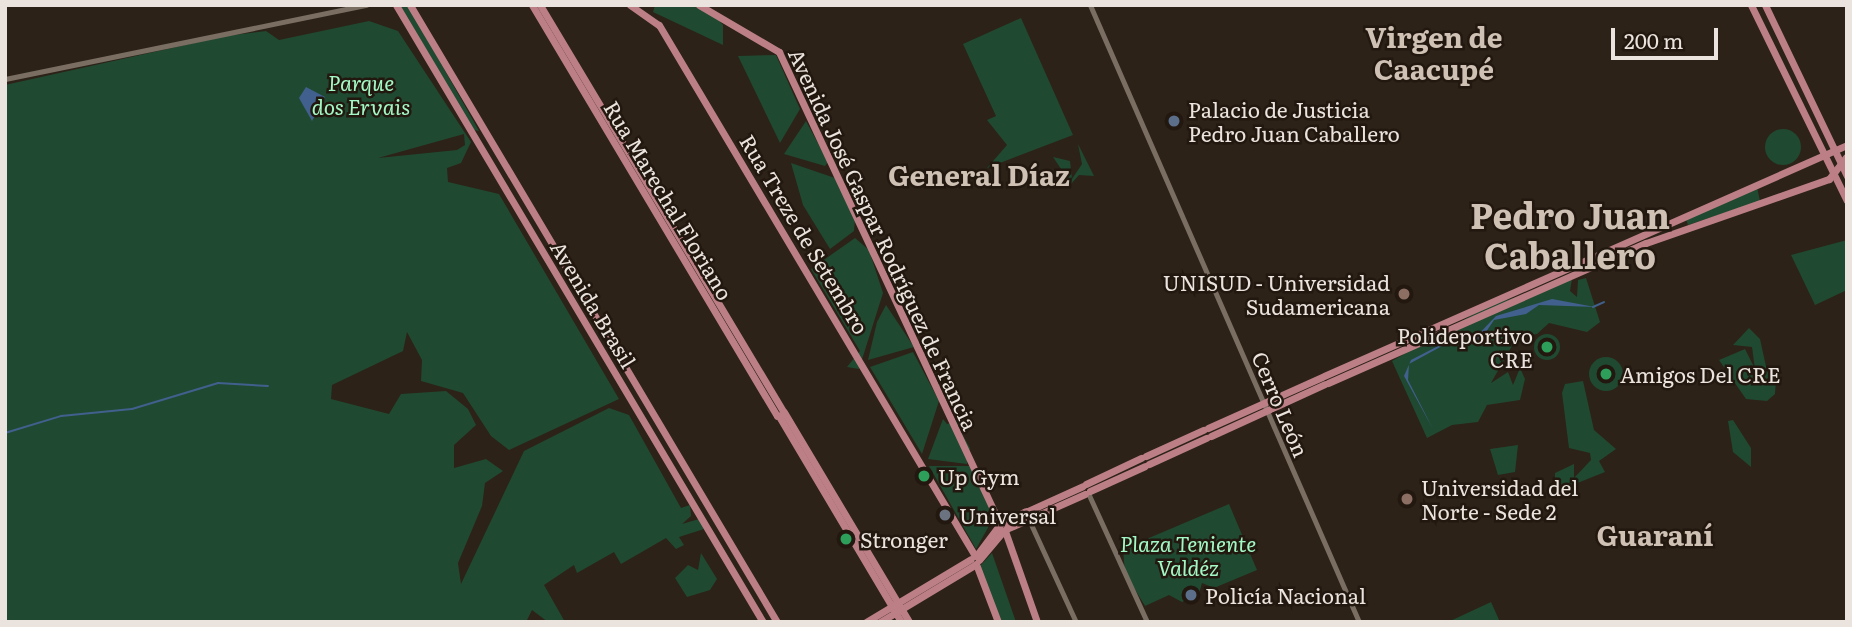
<!DOCTYPE html>
<meta charset="utf-8">
<style>
body{margin:0}
#map{position:relative;width:1852px;height:627px;overflow:hidden;background:#2c2218;font-family:Literata,serif}
div>[style]{position:absolute}
.green>*{inset:0;background:#204931}
.round{border-radius:50%}
.water>*{inset:0;background:#41608d}
.stream>*{height:2px;margin:-1px;padding:0 1px;transform-origin:1px;border-radius:1px;background:#41608d}
.minor>*{height:5px;margin:-2.5px;padding:0 2.5px;transform-origin:2.5px;border-radius:2.5px;background:#7a6e62}
.major>*{height:7px;margin:-3.5px;padding:0 3.5px;transform-origin:3.5px;border-radius:3.5px;background:#bc7f85}
.major>.ring{margin:-3.5px;padding:0;box-sizing:content-box;background:none;border:7px solid #bc7f85;border-radius:50%}
.dots>*{width:19px;height:19px;translate:-50% -50%;box-sizing:border-box;border:4px solid #22180f;border-radius:50%}
span{translate:-50% -50%;white-space:nowrap;text-align:center;line-height:1.15;-webkit-text-stroke:5px #22180f;paint-order:stroke}
.park-label{font-size:21px;color:#a3f9c5;font-style:italic}
.poi-label{font-size:21px;color:#ebe4de}
.left{translate:0 -50%;text-align:left}
.right{translate:-100% -50%;text-align:right}
.street-label{font-size:21px;color:#ebe4de}
.district-label{font-size:28px;color:#cfc2b5;font-weight:700}
.town-label{font-size:35px;color:#cfc2b5;font-weight:700}
.frame{position:absolute;inset:0;border:7px solid #ebe4de;pointer-events:none}
.scale{position:absolute;left:1611px;top:28px;width:107px;height:32px;box-sizing:border-box;border:4px solid #ebe4de;border-top:0;padding-left:9px;font-size:21px;line-height:24px;white-space:nowrap;color:#ebe4de;-webkit-text-stroke:5px #22180f;paint-order:stroke}
</style>
<div id="map">
<div class="green">
<div style="clip-path:polygon(400px 5px,408px 5px,479px 131px,474px 130px)"></div>
<div style="clip-path:polygon(655px 5px,692px 5px,715px 16px,723px 25px,723px 45px,653px 12px)"></div>
<div style="clip-path:polygon(1021px 18px,1073px 135px,987px 168px,1007px 145px,987px 120px,996px 116px,963px 44px)"></div>
<div style="clip-path:polygon(evenodd,369px 21px,398px 31px,471px 142px,461px 163px,447px 168px,448px 182px,499px 194px,619px 399px,509px 450px,491px 436px,463px 393px,421px 381px,422px 360px,407px 332px,403px 351px,332px 385px,331px 399px,389px 414px,401px 394px,446px 391px,468px 409px,476px 425px,454px 445px,454px 468px,486px 459px,503px 471px,485px 483px,482px 506px,458px 563px,461px 584px,524px 451px,609px 408px,629px 415px,681px 508px,690px 505px,691px 516px,682px 524px,699px 519px,704px 529px,679px 537px,684px 545px,676px 549px,666px 538px,621px 564px,614px 552px,577px 573px,574px 565px,544px 585px,565px 622px,548px 622px,532px 610px,526px 622px,5px 622px,5px 85px,226px 36px,266px 31px,279px 40px,369px 21px,464px 134px,465px 145px,457px 150px,378px 158px,464px 134px)"></div>
<div style="clip-path:polygon(776px 55px,800px 109px,780px 143px,738px 56px)"></div>
<div style="clip-path:polygon(806px 121px,828px 162px,825px 166px,784px 154px)"></div>
<div class="round" style="left:1765px;top:129px;width:36px;height:36px"></div>
<div style="clip-path:polygon(1078px 144px,1094px 176px,1079px 175px,1071px 184px,1053px 157px,1070px 161px,1072px 179px,1082px 164px)"></div>
<div style="clip-path:polygon(791px 163px,835px 178px,855px 219px,854px 231px,830px 249px,803px 205px)"></div>
<div style="clip-path:polygon(1757px 187px,1760px 201px,1688px 225px,1686px 219px)"></div>
<div style="clip-path:polygon(855px 238px,869px 250px,883px 293px,859px 369px,847px 367px,860px 351px,811px 269px)"></div>
<div style="clip-path:polygon(1847px 240px,1847px 290px,1815px 305px,1791px 255px)"></div>
<div style="clip-path:polygon(1586px 278px,1600px 322px,1587px 332px,1549px 323px,1537px 334px,1517px 337px,1491px 383px,1508px 372px,1513px 385px,1520px 368px,1525px 379px,1520px 400px,1487px 405px,1478px 422px,1452px 425px,1427px 438px,1392px 361px,1507px 295px,1507px 300px,1572px 279px,1570px 291px,1577px 297px,1578px 280px)"></div>
<div style="clip-path:polygon(886px 305px,914px 347px,868px 360px,877px 322px)"></div>
<div style="clip-path:polygon(1749px 328px,1760px 339px,1767px 371px,1776px 379px,1775px 394px,1767px 401px,1746px 399px,1719px 360px,1745px 349px,1755px 369px,1752px 347px,1733px 345px)"></div>
<div class="round" style="left:1534px;top:334px;width:26px;height:26px"></div>
<div style="clip-path:polygon(913px 352px,939px 401px,922px 454px,870px 367px)"></div>
<div class="round" style="left:1589px;top:357px;width:34px;height:34px"></div>
<div style="clip-path:polygon(1583px 381px,1594px 430px,1616px 449px,1599px 461px,1605px 472px,1555px 492px,1555px 473px,1574px 464px,1574px 478px,1591px 460px,1590px 453px,1569px 448px,1562px 393px,1565px 384px)"></div>
<div style="clip-path:polygon(943px 419px,947px 424px,962px 420px,958px 427px,970px 448px,967px 464px,928px 459px)"></div>
<div style="clip-path:polygon(1733px 420px,1751px 448px,1751px 467px,1733px 452px,1728px 421px)"></div>
<div style="clip-path:polygon(1518px 445px,1515px 472px,1498px 475px,1490px 449px)"></div>
<div style="clip-path:polygon(929px 466px,973px 466px,994px 517px,976px 549px)"></div>
<div style="clip-path:polygon(1229px 504px,1257px 570px,1214px 588px,1202px 583px,1197px 601px,1195px 595px,1182px 602px,1169px 595px,1145px 606px,1125px 573px,1123px 549px)"></div>
<div style="clip-path:polygon(701px 553px,717px 579px,710px 590px,687px 597px,675px 578px,688px 565px,698px 570px)"></div>
<div style="clip-path:polygon(992px 553px,1016px 622px,1001px 622px,980px 566px)"></div>
<div style="clip-path:polygon(1491px 602px,1500px 622px,1448px 622px)"></div>
</div>
<div class="water">
<div style="clip-path:polygon(306px 87px,325px 97px,312px 121px,299px 98px)"></div>
<div style="clip-path:polygon(1552px 299px,1595px 307px,1539px 305px,1526px 314px,1494px 320px,1484px 335px,1473px 342px,1464px 345px,1444px 345px,1409px 364px,1408px 380px,1433px 429px,1404px 376px,1411px 360px,1442px 344px,1473px 340px,1496px 316px)"></div>
</div>
<div class="stream">
<div style="left:1593px;top:307px;width:12px;rotate:-24deg"></div>
<div style="left:5px;top:433px;width:59px;rotate:-16.9deg"></div>
<div style="left:61px;top:416px;width:71px;rotate:-5.6deg"></div>
<div style="left:132px;top:409px;width:90px;rotate:-16.8deg"></div>
<div style="left:218px;top:383px;width:50px;rotate:3.4deg"></div>
</div>
<div class="minor">
<div style="left:1090px;top:5px;width:673px;rotate:66.44deg"></div>
<div style="left:5px;top:79px;width:369px;rotate:-11.6deg"></div>
<div style="left:1088px;top:493px;width:142px;rotate:65.4deg"></div>
<div style="left:1029px;top:520px;width:112px;rotate:65.3deg"></div>
</div>
<div class="major">
<div style="left:396px;top:5px;width:718px;rotate:59.26deg"></div>
<div style="left:410px;top:5px;width:718px;rotate:59.26deg"></div>
<div style="left:532px;top:5px;width:478px;rotate:59.2deg"></div>
<div style="left:777px;top:416px;width:8px;rotate:-14deg"></div>
<div style="left:540px;top:5px;width:472px;rotate:59.1deg"></div>
<div style="left:630px;top:5px;width:35px;rotate:35deg"></div>
<div style="left:659px;top:25px;width:618px;rotate:59.24deg"></div>
<div style="left:699px;top:5px;width:93px;rotate:30.4deg"></div>
<div style="left:779px;top:52px;width:521px;rotate:64.91deg"></div>
<div style="left:1751px;top:5px;width:218px;rotate:63.9deg"></div>
<div style="left:1765px;top:5px;width:190px;rotate:64.4deg"></div>
<div style="left:1324px;top:376px;width:572px;rotate:-23.83deg"></div>
<div style="left:1328px;top:383px;width:347px;rotate:-23.8deg"></div>
<div style="left:1646px;top:243px;width:194px;rotate:-19.3deg"></div>
<div style="left:1829px;top:179px;width:28px;rotate:-52deg"></div>
<div style="left:784px;top:412px;width:244px;rotate:59.2deg"></div>
<div style="left:780px;top:418px;width:237px;rotate:59.3deg"></div>
<div style="left:1208px;top:428px;width:125px;rotate:-24.1deg"></div>
<div style="left:1211px;top:436px;width:125px;rotate:-24.5deg"></div>
<div style="left:1146px;top:456px;width:63px;rotate:-24.5deg"></div>
<div style="left:1149px;top:464px;width:63px;rotate:-24.5deg"></div>
<div style="left:1086px;top:484px;width:61px;rotate:-25.3deg"></div>
<div style="left:1090px;top:491px;width:60px;rotate:-24.4deg"></div>
<div style="left:1028px;top:511px;width:60px;rotate:-24.4deg"></div>
<div class="ring" style="left:1022px;top:511px;width:3px;height:3px"></div>
<div style="left:1031px;top:518px;width:59px;rotate:-24deg"></div>
<div style="left:1002px;top:522px;width:24px;rotate:-24deg"></div>
<div class="ring" style="left:999px;top:523px;width:1px;height:1px"></div>
<div style="left:1006px;top:529px;width:23px;rotate:-23deg"></div>
<div style="left:1005px;top:531px;width:96px;rotate:70.6deg"></div>
<div style="left:976px;top:556px;width:40px;rotate:-53deg"></div>
<div style="left:979px;top:560px;width:38px;rotate:-50deg"></div>
<div style="left:976px;top:564px;width:62px;rotate:69.2deg"></div>
<div style="left:866px;top:622px;width:122px;rotate:-31deg"></div>
<div style="left:880px;top:622px;width:112px;rotate:-31.1deg"></div>
</div>
<div class="dots">
<div style="left:1174px;top:121px;background:#5c6f8a"></div>
<div style="left:1404px;top:294px;background:#8d6e63"></div>
<div style="left:1547px;top:347px;background:#2e9e5b"></div>
<div style="left:1606px;top:374px;background:#2e9e5b"></div>
<div style="left:924px;top:476px;background:#2e9e5b"></div>
<div style="left:1407px;top:499px;background:#8d6e63"></div>
<div style="left:945px;top:515px;background:#6b7280"></div>
<div style="left:846px;top:539px;background:#2e9e5b"></div>
<div style="left:1191px;top:595px;background:#5c6f8a"></div>
</div>
<div class="park-label">
<span style="left:361px;top:94px">Parque<br>dos Ervais</span>
<span style="left:1188px;top:555px">Plaza Teniente<br>Valdéz</span>
</div>
<div class="poi-label">
<span class="left" style="left:1188px;top:121px">Palacio de Justicia<br>Pedro Juan Caballero</span>
<span class="right" style="left:1390px;top:294px">UNISUD - Universidad<br>Sudamericana</span>
<span class="right" style="left:1533px;top:347px">Polideportivo<br>CRE</span>
<span class="left" style="left:1620px;top:374px">Amigos Del CRE</span>
<span class="left" style="left:938px;top:476px">Up Gym</span>
<span class="left" style="left:1421px;top:499px">Universidad del<br>Norte - Sede 2</span>
<span class="left" style="left:959px;top:515px">Universal</span>
<span class="left" style="left:860px;top:539px">Stronger</span>
<span class="left" style="left:1205px;top:595px">Policía Nacional</span>
</div>
<div class="street-label">
<span style="left:669px;top:200px;rotate:59deg">Rua Marechal Floriano</span>
<span style="left:805px;top:234px;rotate:59deg">Rua Treze de Setembro</span>
<span style="left:884px;top:239px;rotate:65deg">Avenida José Gaspar Rodríguez de Francia</span>
<span style="left:594px;top:304px;rotate:59deg">Avenida Brasil</span>
<span style="left:1281px;top:404px;rotate:67deg">Cerro León</span>
</div>
<div class="district-label">
<span style="left:1434px;top:52px">Virgen de<br>Caacupé</span>
<span style="left:979px;top:174px">General Díaz</span>
<span style="left:1655px;top:534px">Guaraní</span>
</div>
<div class="town-label">
<span style="left:1570px;top:234px">Pedro Juan<br>Caballero</span>
</div>
<div class="frame"></div>
<div class="scale">200 m</div>
</div>
